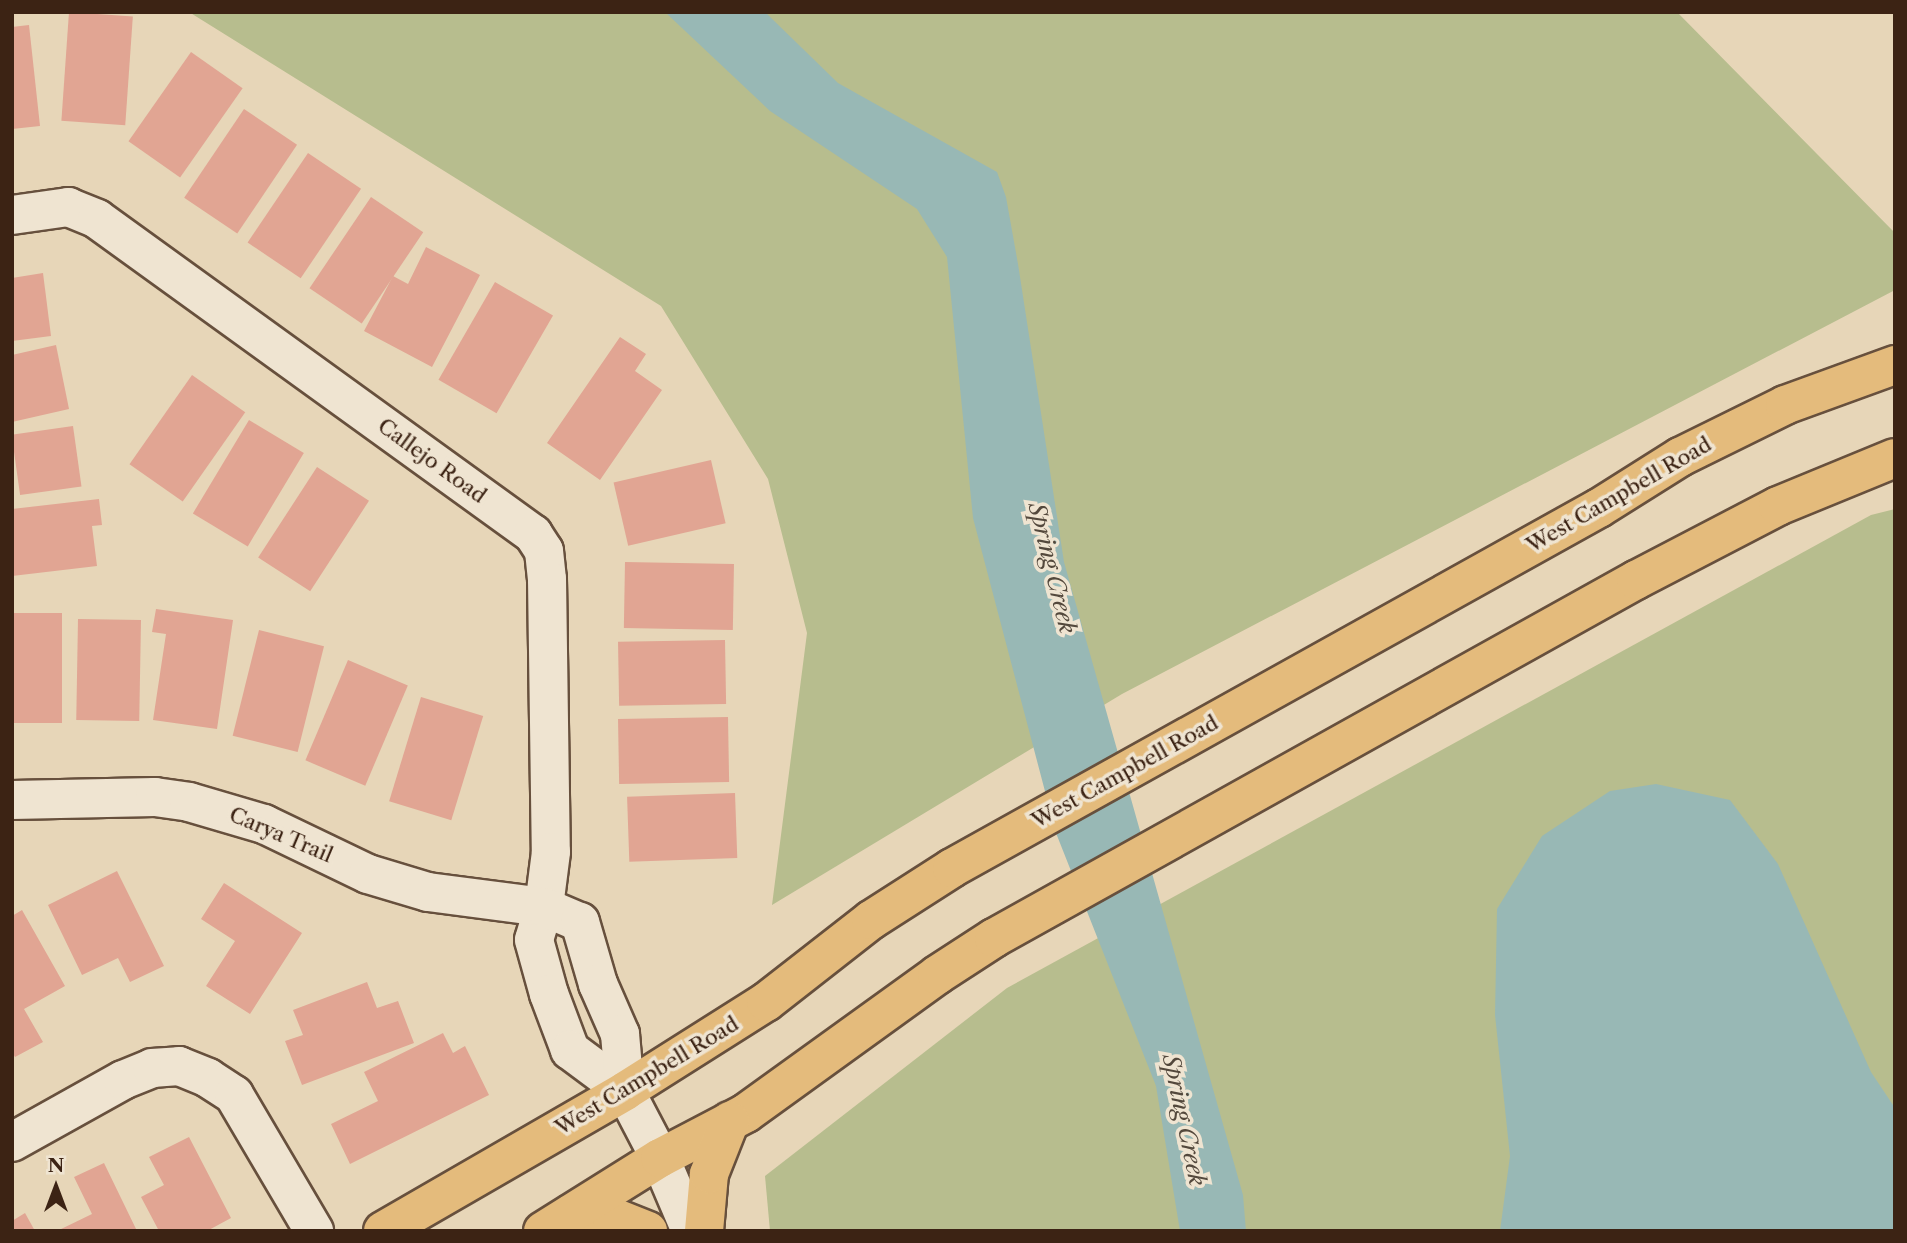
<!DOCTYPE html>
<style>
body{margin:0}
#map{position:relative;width:1907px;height:1243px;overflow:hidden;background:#e7d6b8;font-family:"Libre Caslon Text",serif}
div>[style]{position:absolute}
.green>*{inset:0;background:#b7bd8e}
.water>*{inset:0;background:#98b8b5}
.building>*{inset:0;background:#e1a593;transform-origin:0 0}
.roads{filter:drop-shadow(2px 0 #67503d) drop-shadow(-2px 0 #67503d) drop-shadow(0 2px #67503d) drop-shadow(0 -2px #67503d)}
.minor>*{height:38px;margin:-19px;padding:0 19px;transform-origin:19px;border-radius:19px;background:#efe4d1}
.major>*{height:38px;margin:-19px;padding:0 19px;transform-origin:19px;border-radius:19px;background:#e4bb7c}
span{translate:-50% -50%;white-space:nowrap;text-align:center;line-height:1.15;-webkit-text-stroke:7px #efe4d1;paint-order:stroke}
.street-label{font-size:21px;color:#3c2314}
.water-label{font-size:23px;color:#53483c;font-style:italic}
.frame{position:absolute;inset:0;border:14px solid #3c2314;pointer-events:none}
.north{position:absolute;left:21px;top:1152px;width:70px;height:70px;-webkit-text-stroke:5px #efe4d1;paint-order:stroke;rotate:0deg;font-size:19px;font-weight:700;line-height:28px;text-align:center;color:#3c2314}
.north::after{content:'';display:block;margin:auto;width:24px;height:32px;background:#3c2314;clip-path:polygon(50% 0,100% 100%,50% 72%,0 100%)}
</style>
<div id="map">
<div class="green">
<div style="clip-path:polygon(189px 12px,1677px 12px,1895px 233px,1895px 290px,1122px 694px,772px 905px,807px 633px,768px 479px,661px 306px)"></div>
<div style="clip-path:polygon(1895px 509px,1895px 1231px,770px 1231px,765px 1176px,1007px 988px,1871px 515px)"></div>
</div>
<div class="water">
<div style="clip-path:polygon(665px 12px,765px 12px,838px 83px,997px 172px,1006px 197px,1018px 264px,1064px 562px,1243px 1195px,1246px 1231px,1180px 1231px,1156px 1086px,1056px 833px,973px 518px,947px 257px,917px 209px,770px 111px)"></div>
<div style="clip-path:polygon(1656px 784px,1730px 800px,1778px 864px,1871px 1072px,1895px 1108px,1895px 1231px,1500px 1231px,1510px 1156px,1495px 1015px,1497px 909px,1542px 836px,1610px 791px)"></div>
</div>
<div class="building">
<div style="left:69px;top:12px;width:64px;height:109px;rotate:4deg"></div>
<div style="clip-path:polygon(29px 25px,40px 126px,12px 129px,12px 27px)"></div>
<div style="left:191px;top:52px;width:63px;height:109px;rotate:35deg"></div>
<div style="left:244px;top:109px;width:64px;height:107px;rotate:34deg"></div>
<div style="left:308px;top:153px;width:64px;height:108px;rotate:34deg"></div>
<div style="left:371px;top:197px;width:63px;height:110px;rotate:34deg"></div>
<div style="clip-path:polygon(426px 247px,480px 275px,432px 367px,364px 331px,393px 276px,408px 284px)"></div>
<div style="clip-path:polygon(43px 273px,51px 336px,12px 341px,12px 278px)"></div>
<div style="left:495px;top:282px;width:67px;height:113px;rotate:30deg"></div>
<div style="clip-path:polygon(620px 337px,646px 354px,635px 371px,662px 390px,600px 480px,547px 443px)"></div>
<div style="clip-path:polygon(56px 345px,69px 409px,12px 422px,12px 355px)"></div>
<div style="left:192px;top:375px;width:65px;height:109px;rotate:35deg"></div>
<div style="left:249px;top:420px;width:64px;height:109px;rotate:31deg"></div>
<div style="left:73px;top:426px;width:61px;height:62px;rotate:82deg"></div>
<div style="left:711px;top:460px;width:65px;height:100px;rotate:77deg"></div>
<div style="left:317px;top:467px;width:62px;height:108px;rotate:33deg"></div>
<div style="clip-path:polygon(99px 499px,102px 525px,92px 526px,97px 566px,12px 576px,12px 509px)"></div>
<div style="left:625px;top:562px;width:109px;height:66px;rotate:1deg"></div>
<div style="clip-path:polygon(156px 609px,233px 620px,217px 729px,153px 720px,166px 634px,152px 632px)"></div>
<div style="left:12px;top:613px;width:50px;height:110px"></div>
<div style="left:78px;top:619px;width:63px;height:101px;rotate:1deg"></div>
<div style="left:259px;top:630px;width:67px;height:109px;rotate:14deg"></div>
<div style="left:725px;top:640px;width:64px;height:107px;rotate:89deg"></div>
<div style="left:348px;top:660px;width:65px;height:109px;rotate:23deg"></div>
<div style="left:421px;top:697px;width:65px;height:109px;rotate:17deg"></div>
<div style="left:728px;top:717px;width:65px;height:110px;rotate:89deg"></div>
<div style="left:735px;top:793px;width:65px;height:108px;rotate:88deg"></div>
<div style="clip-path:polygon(117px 871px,164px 966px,130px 982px,118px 958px,82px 975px,48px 905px)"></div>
<div style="clip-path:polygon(224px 883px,302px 933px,250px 1014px,206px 986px,235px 941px,201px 919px)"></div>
<div style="clip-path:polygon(22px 910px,65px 986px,24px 1009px,43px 1042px,15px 1057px,12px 1052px,12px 916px)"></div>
<div style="clip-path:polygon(367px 982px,377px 1008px,398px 1001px,414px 1043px,302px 1085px,285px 1041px,303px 1035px,293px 1010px)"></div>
<div style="clip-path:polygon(443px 1033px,453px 1053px,465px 1046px,489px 1095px,350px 1164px,331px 1124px,378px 1101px,364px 1072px)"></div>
<div style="clip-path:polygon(189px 1137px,231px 1218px,207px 1231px,159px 1231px,141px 1197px,164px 1185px,149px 1157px)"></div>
<div style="clip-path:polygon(104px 1163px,137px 1231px,57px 1231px,92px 1214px,74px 1177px)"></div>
<div style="clip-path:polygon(25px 1213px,35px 1231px,12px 1231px,12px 1221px)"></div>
</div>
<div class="roads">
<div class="minor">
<div style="left:12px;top:215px;width:57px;rotate:-8.1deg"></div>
<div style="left:68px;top:207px;width:31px;rotate:22deg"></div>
<div style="left:97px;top:219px;width:538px;rotate:35.85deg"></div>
<div style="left:533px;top:534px;width:20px;rotate:57deg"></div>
<div style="left:544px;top:551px;width:28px;rotate:84deg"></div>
<div style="left:547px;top:579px;width:273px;rotate:89.2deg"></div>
<div style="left:551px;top:852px;width:55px;rotate:97.3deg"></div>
<div style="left:544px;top:907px;width:34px;rotate:107deg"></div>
<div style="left:534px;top:940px;width:56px;rotate:74.5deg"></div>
<div style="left:549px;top:994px;width:60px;rotate:69.4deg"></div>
<div style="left:570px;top:1050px;width:69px;rotate:36.7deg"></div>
<div style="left:12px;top:800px;width:143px;rotate:-1.2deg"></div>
<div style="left:155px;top:797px;width:34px;rotate:8deg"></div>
<div style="left:189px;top:802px;width:78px;rotate:16.3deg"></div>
<div style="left:264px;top:824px;width:115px;rotate:25.7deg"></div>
<div style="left:368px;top:874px;width:63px;rotate:16.7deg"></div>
<div style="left:428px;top:892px;width:117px;rotate:7.4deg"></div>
<div style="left:544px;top:907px;width:39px;rotate:23deg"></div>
<div style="left:580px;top:922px;width:65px;rotate:73.8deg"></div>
<div style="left:598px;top:984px;width:55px;rotate:66.3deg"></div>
<div style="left:620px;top:1034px;width:57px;rotate:85deg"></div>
<div style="left:625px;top:1091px;width:76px;rotate:62.4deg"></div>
<div style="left:660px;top:1158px;width:79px;rotate:67deg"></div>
<div style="left:12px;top:1142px;width:127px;rotate:-29.2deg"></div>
<div style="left:123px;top:1080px;width:31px;rotate:-22deg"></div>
<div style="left:152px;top:1068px;width:27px;rotate:-4deg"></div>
<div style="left:179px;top:1066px;width:31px;rotate:22deg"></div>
<div style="left:208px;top:1078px;width:31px;rotate:33deg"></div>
<div style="left:234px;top:1095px;width:158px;rotate:59.5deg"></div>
</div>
<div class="major">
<div style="left:571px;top:1214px;width:40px;rotate:2.9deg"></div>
<div style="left:611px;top:1216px;width:40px;rotate:22deg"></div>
<div style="left:383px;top:1231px;width:280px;rotate:-30deg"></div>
<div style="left:625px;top:1091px;width:167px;rotate:-32.3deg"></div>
<div style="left:766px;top:1002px;width:133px;rotate:-38deg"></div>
<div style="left:871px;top:920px;width:96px;rotate:-32.7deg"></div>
<div style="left:952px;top:868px;width:740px;rotate:-29.09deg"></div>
<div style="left:1599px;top:508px;width:96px;rotate:-32.2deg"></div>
<div style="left:1680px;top:457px;width:117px;rotate:-26.3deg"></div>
<div style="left:1785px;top:405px;width:117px;rotate:-20deg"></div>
<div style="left:543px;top:1231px;width:138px;rotate:-32deg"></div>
<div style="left:660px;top:1158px;width:97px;rotate:-27.6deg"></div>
<div style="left:746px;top:1113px;width:236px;rotate:-35.8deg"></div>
<div style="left:937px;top:975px;width:68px;rotate:-33deg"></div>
<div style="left:994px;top:938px;width:735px;rotate:-29.15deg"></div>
<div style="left:1636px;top:580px;width:160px;rotate:-27.5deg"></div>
<div style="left:1778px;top:506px;width:126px;rotate:-22.3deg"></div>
<div style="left:704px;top:1231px;width:57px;rotate:-85deg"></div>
<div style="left:709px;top:1174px;width:57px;rotate:-68.4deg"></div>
</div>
</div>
<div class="street-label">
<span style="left:432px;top:461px;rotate:36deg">Callejo Road</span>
<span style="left:1619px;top:495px;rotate:-30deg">West Campbell Road</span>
<span style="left:1125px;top:772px;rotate:-29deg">West Campbell Road</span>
<span style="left:281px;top:835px;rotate:23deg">Carya Trail</span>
<span style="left:647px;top:1076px;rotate:-31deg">West Campbell Road</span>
</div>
<div class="water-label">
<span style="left:1052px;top:568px;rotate:76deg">Spring Creek</span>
<span style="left:1184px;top:1120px;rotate:78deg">Spring Creek</span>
</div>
<div class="frame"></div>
<div class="north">N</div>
</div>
